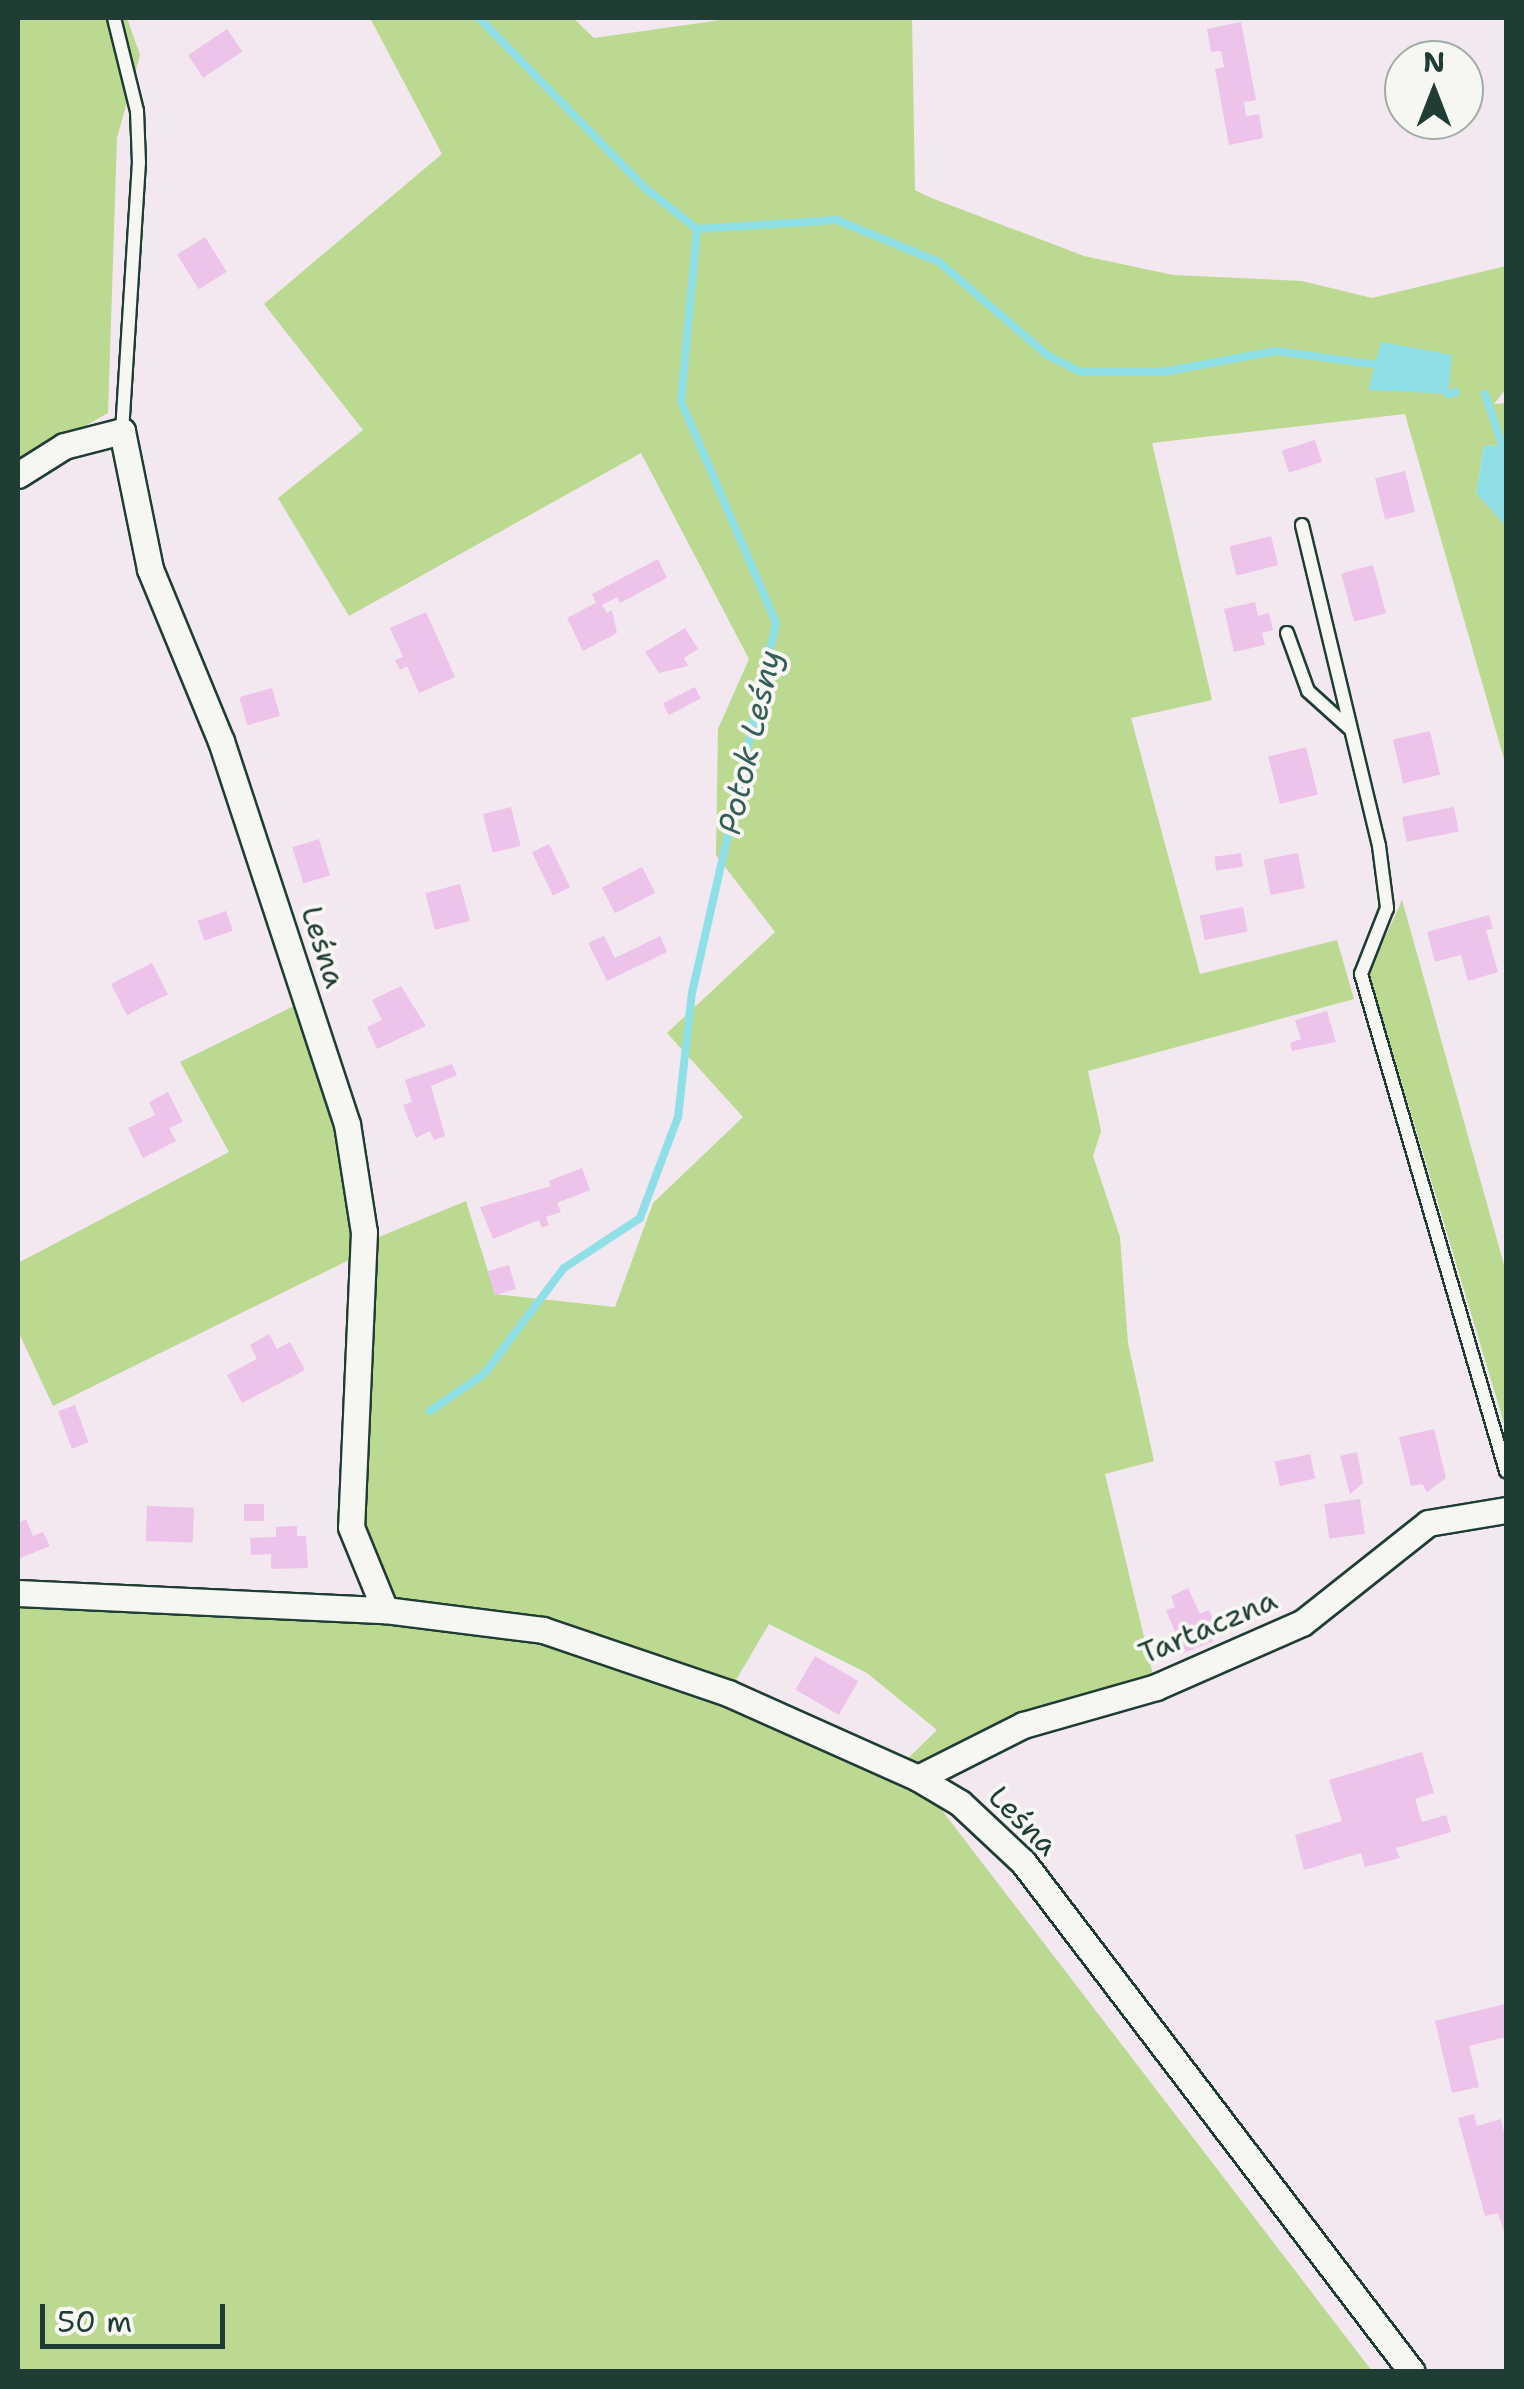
<!DOCTYPE html>
<meta charset="utf-8">
<style>
body{margin:0}
#map{position:relative;width:1524px;height:2389px;overflow:hidden;background:#f3e7f0;font-family:"Shantell Sans",sans-serif}
div>[style]{position:absolute}
.green>*{inset:0;background:#bcd991}
.water>*{inset:0;background:#8fe0e6}
.stream>*{height:8px;margin:-4px;padding:0 4px;transform-origin:4px;border-radius:4px;background:#8fe0e6}
.building>*{inset:0;background:#edc3ea;transform-origin:0 0}
.roads{filter:drop-shadow(2px 0 #1f3d34) drop-shadow(-2px 0 #1f3d34) drop-shadow(0 2px #1f3d34) drop-shadow(0 -2px #1f3d34)}
.lane>*{height:12px;margin:-6px;padding:0 6px;transform-origin:6px;border-radius:6px;background:#f6f6f2}
.street>*{height:25px;margin:-12.5px;padding:0 12.5px;transform-origin:12.5px;border-radius:12.5px;background:#f6f6f2}
span{translate:-50% -50%;white-space:nowrap;text-align:center;line-height:1.15;-webkit-text-stroke:8px #f6f6f2;paint-order:stroke}
.street-label{font-size:30px;color:#1f3d34}
.water-label{font-size:32px;color:#355e58;font-style:italic}
.frame{position:absolute;inset:0;border:20px solid #1f3d34;pointer-events:none}
.north{position:absolute;left:1384px;top:40px;width:100px;height:100px;box-sizing:border-box;background:#f6f6f2;border:2px solid #a0aca6;border-radius:50%;rotate:0deg;font-size:28px;font-weight:700;line-height:40px;text-align:center;color:#1f3d34}
.north::after{content:'';display:block;margin:auto;width:35px;height:45px;background:#1f3d34;clip-path:polygon(50% 0,100% 100%,50% 72%,0 100%)}
.scale{position:absolute;left:40px;top:2304px;width:185px;height:45px;box-sizing:border-box;border:5px solid #1f3d34;border-top:0;padding-left:12px;font-size:30px;line-height:35px;white-space:nowrap;color:#1f3d34;-webkit-text-stroke:8px #f6f6f2;paint-order:stroke}
</style>
<div id="map">
<div class="green">
<div style="clip-path:polygon(18px 18px,127px 18px,140px 55px,117px 138px,108px 413px,18px 464px)"></div>
<div style="clip-path:polygon(evenodd,370px 18px,573px 18px,594px 38px,735px 18px,912px 18px,915px 190px,929px 197px,1084px 256px,1173px 275px,1302px 281px,1372px 298px,1506px 266px,1506px 389px,1494px 404px,1506px 403px,1506px 445px,1484px 446px,1476px 493px,1506px 526px,1506px 766px,1405px 414px,1152px 443px,1212px 700px,1131px 718px,1200px 974px,1337px 940px,1354px 999px,1088px 1071px,1101px 1131px,1093px 1156px,1120px 1237px,1128px 1343px,1154px 1461px,1105px 1474px,1156px 1687px,918px 1779px,1372px 2371px,18px 2372px,18px 1594px,384px 1609px,351px 1527px,374px 1239px,466px 1201px,495px 1294px,615px 1307px,653px 1203px,743px 1117px,667px 1033px,775px 932px,716px 855px,718px 729px,749px 659px,641px 453px,349px 616px,278px 498px,363px 430px,264px 304px,442px 154px,370px 18px,769px 1624px,867px 1673px,937px 1730px,898px 1768px,729px 1692px,769px 1624px)"></div>
<div style="clip-path:polygon(1402px 900px,1506px 1272px,1506px 1430px,1369px 973px)"></div>
<div style="clip-path:polygon(298px 1004px,338px 1130px,351px 1200px,351px 1259px,53px 1406px,18px 1331px,18px 1263px,229px 1152px,180px 1062px)"></div>
</div>
<div class="water">
<div style="clip-path:polygon(1381px 342px,1452px 355px,1448px 394px,1368px 390px)"></div>
<div style="clip-path:polygon(1506px 445px,1506px 526px,1476px 493px,1484px 446px)"></div>
</div>
<div class="stream">
<div style="left:697px;top:229px;width:140px;rotate:-3.7deg"></div>
<div style="left:837px;top:220px;width:110px;rotate:22.4deg"></div>
<div style="left:939px;top:262px;width:143px;rotate:40.7deg"></div>
<div style="left:1047px;top:355px;width:38px;rotate:27deg"></div>
<div style="left:1081px;top:372px;width:82px"></div>
<div style="left:1163px;top:372px;width:114px;rotate:-10.6deg"></div>
<div style="left:1275px;top:351px;width:99px;rotate:7.6deg"></div>
<div style="left:1448px;top:394px;width:8px;rotate:-14deg"></div>
<div style="left:1485px;top:394px;width:54px;rotate:71.6deg"></div>
<div style="left:430px;top:1411px;width:65px;rotate:-34.4deg"></div>
<div style="left:484px;top:1374px;width:133px;rotate:-53deg"></div>
<div style="left:564px;top:1268px;width:91px;rotate:-33.3deg"></div>
<div style="left:640px;top:1218px;width:108px;rotate:-69.4deg"></div>
<div style="left:678px;top:1117px;width:125px;rotate:-83.6deg"></div>
<div style="left:692px;top:993px;width:379px;rotate:-77.2deg"></div>
<div style="left:776px;top:623px;width:241px;rotate:-113.2deg"></div>
<div style="left:681px;top:401px;width:173px;rotate:-84.7deg"></div>
<div style="left:697px;top:229px;width:68px;rotate:-141.6deg"></div>
<div style="left:644px;top:187px;width:236px;rotate:-134.3deg"></div>
</div>
<div class="building">
<div style="clip-path:polygon(1241px 22px,1256px 100px,1244px 102px,1246px 116px,1259px 114px,1263px 138px,1229px 145px,1215px 69px,1224px 67px,1221px 51px,1211px 52px,1207px 29px)"></div>
<div style="left:227px;top:29px;width:27px;height:47px;rotate:56deg"></div>
<div style="left:205px;top:237px;width:41px;height:33px;rotate:58deg"></div>
<div style="left:1315px;top:440px;width:23px;height:35px;rotate:72deg"></div>
<div style="left:1405px;top:471px;width:42px;height:31px;rotate:76deg"></div>
<div style="left:1271px;top:536px;width:30px;height:43px;rotate:76deg"></div>
<div style="clip-path:polygon(658px 559px,667px 578px,620px 603px,617px 597px,602px 605px,607px 613px,612px 610px,617px 633px,583px 651px,567px 618px,596px 603px,592px 594px)"></div>
<div style="left:1373px;top:565px;width:50px;height:33px;rotate:75deg"></div>
<div style="clip-path:polygon(1255px 602px,1258px 616px,1269px 613px,1273px 630px,1262px 633px,1265px 645px,1234px 652px,1224px 609px)"></div>
<div style="clip-path:polygon(426px 612px,455px 677px,419px 693px,407px 666px,400px 670px,395px 660px,403px 657px,390px 628px)"></div>
<div style="clip-path:polygon(685px 628px,698px 649px,684px 658px,688px 666px,659px 673px,645px 652px)"></div>
<div style="left:695px;top:687px;width:13px;height:36px;rotate:63deg"></div>
<div style="left:272px;top:688px;width:29px;height:34px;rotate:74deg"></div>
<div style="left:1430px;top:731px;width:45px;height:38px;rotate:77deg"></div>
<div style="left:1306px;top:747px;width:49px;height:39px;rotate:76deg"></div>
<div style="left:511px;top:807px;width:40px;height:29px;rotate:76deg"></div>
<div style="left:1454px;top:807px;width:25px;height:53px;rotate:79deg"></div>
<div style="left:319px;top:839px;width:38px;height:28px;rotate:73deg"></div>
<div style="left:549px;top:844px;width:48px;height:19px;rotate:64deg"></div>
<div style="left:1241px;top:853px;width:14px;height:27px;rotate:82deg"></div>
<div style="left:1298px;top:853px;width:36px;height:35px;rotate:79deg"></div>
<div style="left:642px;top:867px;width:29px;height:45px;rotate:63deg"></div>
<div style="left:460px;top:884px;width:38px;height:36px;rotate:75deg"></div>
<div style="left:1243px;top:907px;width:25px;height:44px;rotate:79deg"></div>
<div style="left:226px;top:911px;width:21px;height:30px;rotate:71deg"></div>
<div style="clip-path:polygon(1489px 915px,1493px 929px,1486px 930px,1498px 972px,1468px 981px,1461px 955px,1435px 962px,1427px 932px)"></div>
<div style="clip-path:polygon(604px 936px,615px 958px,660px 936px,667px 952px,607px 981px,588px 943px)"></div>
<div style="left:152px;top:963px;width:35px;height:46px;rotate:63deg"></div>
<div style="clip-path:polygon(401px 986px,426px 1026px,377px 1049px,367px 1027px,382px 1020px,372px 1000px)"></div>
<div style="clip-path:polygon(1327px 1011px,1336px 1042px,1292px 1051px,1290px 1043px,1301px 1039px,1295px 1020px)"></div>
<div style="clip-path:polygon(452px 1064px,457px 1075px,431px 1086px,445px 1136px,434px 1140px,430px 1131px,416px 1138px,403px 1105px,412px 1102px,405px 1080px)"></div>
<div style="clip-path:polygon(168px 1092px,183px 1122px,169px 1128px,176px 1141px,143px 1158px,128px 1128px,155px 1115px,149px 1102px)"></div>
<div style="clip-path:polygon(582px 1168px,590px 1190px,557px 1203px,561px 1212px,546px 1217px,549px 1225px,542px 1228px,539px 1220px,493px 1239px,480px 1207px,551px 1186px,549px 1181px)"></div>
<div style="left:509px;top:1265px;width:25px;height:22px;rotate:74deg"></div>
<div style="clip-path:polygon(269px 1334px,277px 1349px,290px 1342px,305px 1370px,242px 1403px,227px 1375px,257px 1359px,250px 1345px)"></div>
<div style="left:75px;top:1405px;width:40px;height:18px;rotate:70deg"></div>
<div style="clip-path:polygon(1434px 1429px,1446px 1478px,1427px 1492px,1422px 1484px,1411px 1486px,1399px 1437px)"></div>
<div style="clip-path:polygon(1357px 1452px,1363px 1483px,1350px 1494px,1340px 1456px)"></div>
<div style="left:1310px;top:1454px;width:25px;height:36px;rotate:78deg"></div>
<div style="left:1360px;top:1499px;width:35px;height:36px;rotate:82deg"></div>
<div style="left:264px;top:1504px;width:17px;height:20px;rotate:90deg"></div>
<div style="left:147px;top:1506px;width:47px;height:35px;rotate:2deg"></div>
<div style="clip-path:polygon(26px 1519px,33px 1536px,43px 1532px,50px 1546px,18px 1559px,18px 1523px)"></div>
<div style="clip-path:polygon(297px 1526px,297px 1536px,306px 1536px,308px 1568px,271px 1569px,271px 1554px,251px 1555px,250px 1538px,276px 1537px,276px 1527px)"></div>
<div style="clip-path:polygon(1188px 1588px,1200px 1614px,1209px 1610px,1217px 1629px,1209px 1632px,1213px 1641px,1184px 1653px,1166px 1610px,1175px 1607px,1171px 1596px)"></div>
<div style="left:815px;top:1656px;width:50px;height:39px;rotate:30deg"></div>
<div style="clip-path:polygon(1422px 1752px,1434px 1793px,1415px 1799px,1422px 1822px,1446px 1815px,1451px 1832px,1396px 1848px,1400px 1858px,1365px 1867px,1361px 1853px,1304px 1870px,1295px 1835px,1342px 1821px,1329px 1780px)"></div>
<div style="clip-path:polygon(1505px 2004px,1506px 2037px,1469px 2046px,1479px 2087px,1452px 2093px,1435px 2021px)"></div>
<div style="clip-path:polygon(1474px 2114px,1477px 2126px,1501px 2119px,1506px 2141px,1506px 2237px,1498px 2213px,1485px 2216px,1458px 2118px)"></div>
</div>
<div class="roads">
<div class="lane">
<div style="left:114px;top:18px;width:96px;rotate:76.1deg"></div>
<div style="left:137px;top:111px;width:51px;rotate:87.8deg"></div>
<div style="left:139px;top:162px;width:270px;rotate:93.6deg"></div>
<div style="left:1302px;top:525px;width:330px;rotate:76.5deg"></div>
<div style="left:1379px;top:846px;width:63px;rotate:82.6deg"></div>
<div style="left:1387px;top:908px;width:71px;rotate:111.5deg"></div>
<div style="left:1361px;top:974px;width:518px;rotate:73.74deg"></div>
<div style="left:1287px;top:633px;width:62px;rotate:70.1deg"></div>
<div style="left:1308px;top:691px;width:55px;rotate:42.1deg"></div>
</div>
<div class="street">
<div style="left:18px;top:475px;width:54px;rotate:-32.2deg"></div>
<div style="left:64px;top:446px;width:60px;rotate:-14.5deg"></div>
<div style="left:122px;top:431px;width:141px;rotate:78.5deg"></div>
<div style="left:150px;top:569px;width:186px;rotate:67.6deg"></div>
<div style="left:221px;top:741px;width:403px;rotate:71.8deg"></div>
<div style="left:347px;top:1124px;width:109px;rotate:81.1deg"></div>
<div style="left:364px;top:1232px;width:295px;rotate:92.5deg"></div>
<div style="left:351px;top:1527px;width:90px;rotate:67.7deg"></div>
<div style="left:18px;top:1593px;width:367px;rotate:2.7deg"></div>
<div style="left:385px;top:1610px;width:159px;rotate:7.2deg"></div>
<div style="left:543px;top:1630px;width:195px;rotate:18.8deg"></div>
<div style="left:728px;top:1693px;width:208px;rotate:24.1deg"></div>
<div style="left:918px;top:1778px;width:49px;rotate:30.8deg"></div>
<div style="left:960px;top:1803px;width:86px;rotate:43.1deg"></div>
<div style="left:1023px;top:1862px;width:641px;rotate:52.67deg"></div>
<div style="left:918px;top:1778px;width:118px;rotate:-26.8deg"></div>
<div style="left:1023px;top:1725px;width:138px;rotate:-15.9deg"></div>
<div style="left:1156px;top:1687px;width:159px;rotate:-23.7deg"></div>
<div style="left:1302px;top:1623px;width:161px;rotate:-38.4deg"></div>
<div style="left:1428px;top:1523px;width:79px;rotate:-9.5deg"></div>
</div>
</div>
<div class="street-label">
<span style="left:323px;top:947px;rotate:72deg">Leśna</span>
<span style="left:1208px;top:1627px;rotate:-23deg">Tartaczna</span>
<span style="left:1023px;top:1821px;rotate:45deg">Leśna</span>
</div>
<div class="water-label">
<span style="left:750px;top:742px;rotate:-77deg">Potok Leśny</span>
</div>
<div class="frame"></div>
<div class="north">N</div>
<div class="scale">50 m</div>
</div>
